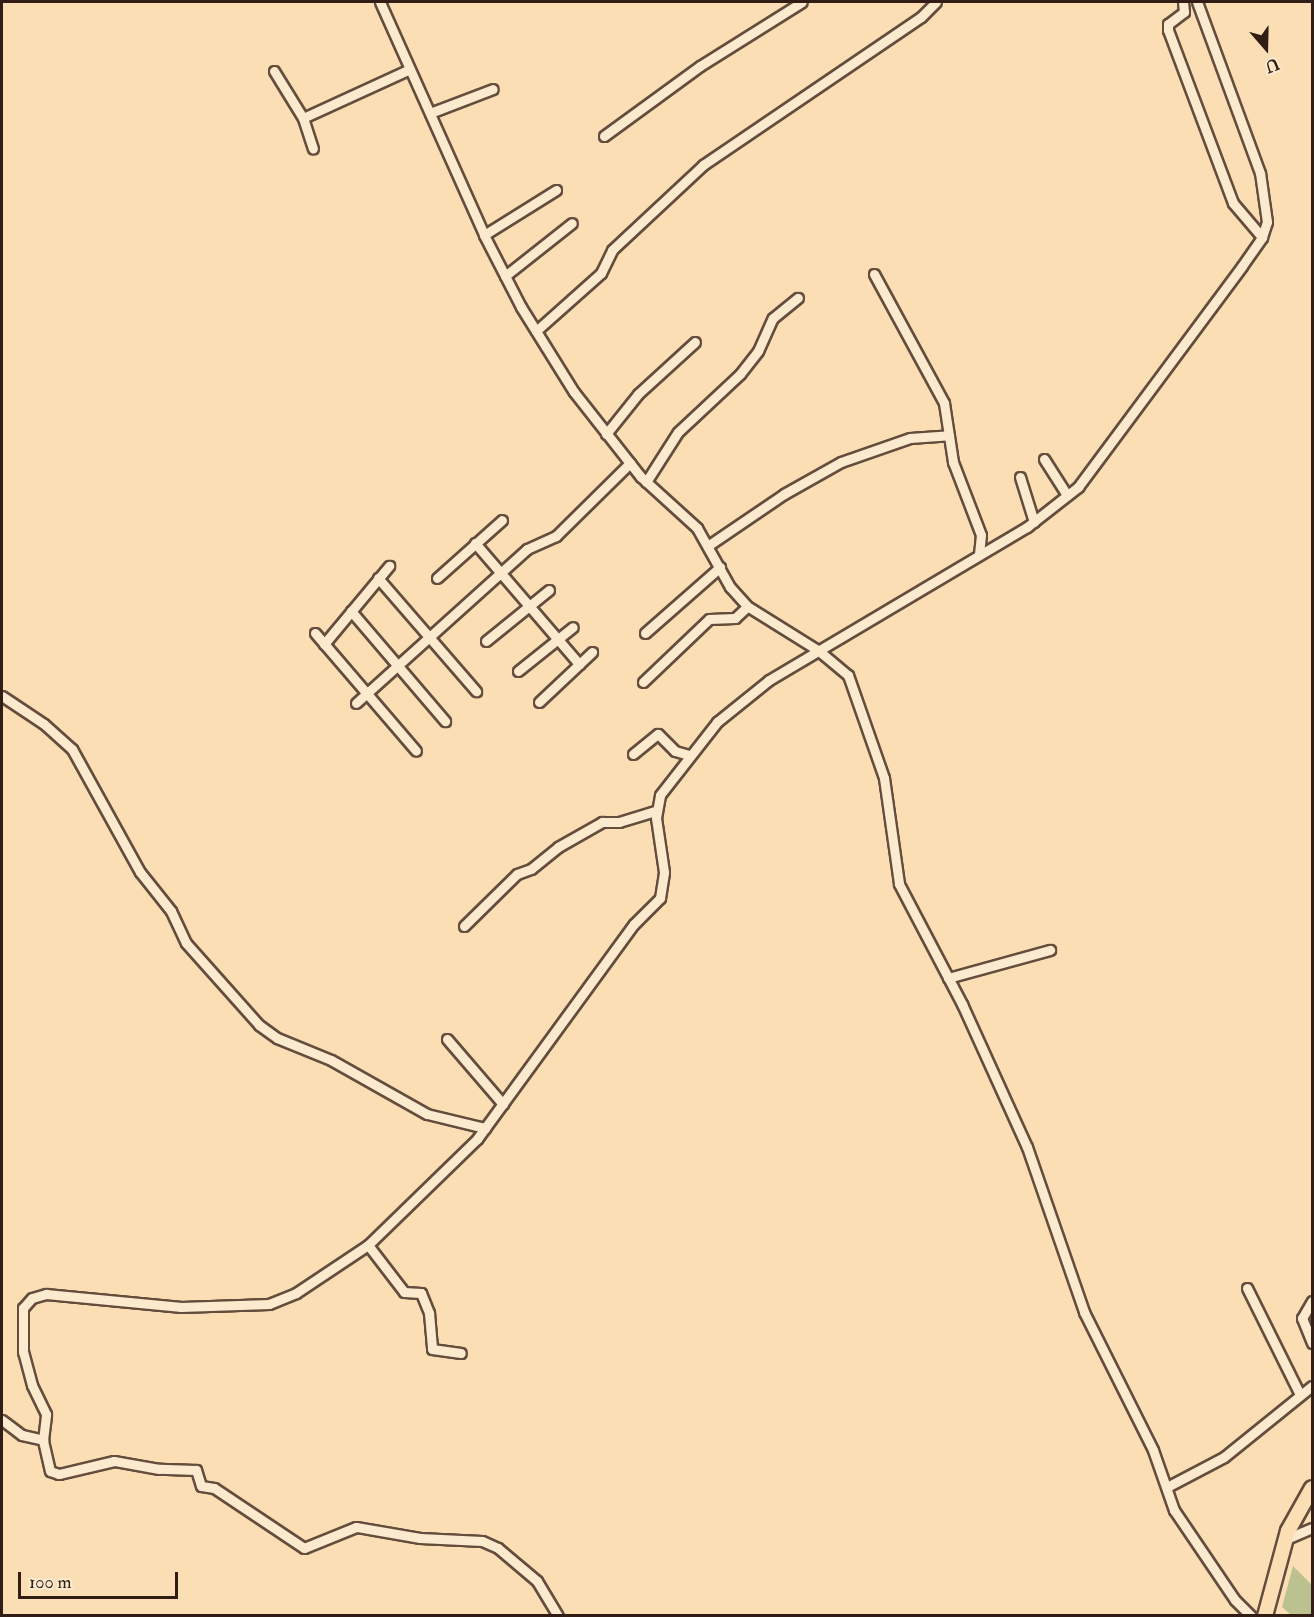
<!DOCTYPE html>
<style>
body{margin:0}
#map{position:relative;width:1314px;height:1617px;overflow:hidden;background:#fbdeb4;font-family:"IM FELL Double Pica",serif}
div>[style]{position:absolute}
.green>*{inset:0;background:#bbc28f}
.roads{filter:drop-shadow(2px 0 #644d3d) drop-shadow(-2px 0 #644d3d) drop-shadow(0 2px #644d3d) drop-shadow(0 -2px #644d3d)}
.minor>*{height:9px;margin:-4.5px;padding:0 4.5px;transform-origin:4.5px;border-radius:4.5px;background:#fceace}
.primary>*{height:14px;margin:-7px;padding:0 7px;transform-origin:7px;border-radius:7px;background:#fbdeb4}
span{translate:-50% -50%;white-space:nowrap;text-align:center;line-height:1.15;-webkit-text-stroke:4.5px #fceace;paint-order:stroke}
.frame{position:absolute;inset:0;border:3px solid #311d15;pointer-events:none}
.north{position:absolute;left:1236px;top:18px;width:60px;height:60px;-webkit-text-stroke:4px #fceace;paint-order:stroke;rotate:160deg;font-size:16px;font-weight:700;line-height:24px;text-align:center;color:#311d15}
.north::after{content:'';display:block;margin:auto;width:21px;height:27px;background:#311d15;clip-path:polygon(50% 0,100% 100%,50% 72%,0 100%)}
.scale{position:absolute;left:18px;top:1572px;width:160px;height:27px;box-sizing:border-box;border:3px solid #311d15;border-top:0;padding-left:8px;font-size:18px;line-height:21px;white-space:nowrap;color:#311d15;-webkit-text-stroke:4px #fceace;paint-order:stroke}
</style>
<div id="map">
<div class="green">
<div style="clip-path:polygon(1293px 1566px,1312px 1585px,1312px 1615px,1291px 1615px,1282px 1607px)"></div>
</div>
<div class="roads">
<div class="minor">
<div style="left:380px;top:2px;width:255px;rotate:65.9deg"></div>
<div style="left:484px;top:235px;width:81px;rotate:62.8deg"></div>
<div style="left:521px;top:307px;width:100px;rotate:58.1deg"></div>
<div style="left:574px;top:392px;width:108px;rotate:51.8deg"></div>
<div style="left:641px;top:477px;width:76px;rotate:42.3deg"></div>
<div style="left:697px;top:528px;width:68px;rotate:60.8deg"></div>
<div style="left:730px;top:587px;width:25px;rotate:48deg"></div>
<div style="left:747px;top:606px;width:85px;rotate:32deg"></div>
<div style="left:819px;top:651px;width:38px;rotate:40deg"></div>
<div style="left:848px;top:675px;width:109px;rotate:70.7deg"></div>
<div style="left:884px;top:778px;width:107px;rotate:81.9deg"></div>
<div style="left:899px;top:884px;width:136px;rotate:62.3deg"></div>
<div style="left:962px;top:1004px;width:157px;rotate:65.6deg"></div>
<div style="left:1027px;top:1147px;width:175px;rotate:70.9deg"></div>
<div style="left:1084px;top:1312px;width:154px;rotate:63.4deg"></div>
<div style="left:1153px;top:1450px;width:64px;rotate:70.7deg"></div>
<div style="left:1174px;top:1510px;width:109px;rotate:55.9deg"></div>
<div style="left:1235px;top:1600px;width:23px;rotate:45deg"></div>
<div style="left:1183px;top:2px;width:10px;rotate:84deg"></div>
<div style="left:1184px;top:12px;width:20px;rotate:143deg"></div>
<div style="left:1168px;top:24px;width:6px;rotate:90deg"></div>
<div style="left:1168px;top:30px;width:185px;rotate:69.4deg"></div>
<div style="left:1233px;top:203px;width:45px;rotate:49.5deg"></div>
<div style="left:274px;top:71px;width:55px;rotate:58.3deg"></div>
<div style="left:303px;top:118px;width:32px;rotate:72deg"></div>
<div style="left:430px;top:113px;width:67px;rotate:-20.9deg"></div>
<div style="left:303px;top:118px;width:115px;rotate:-24.6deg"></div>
<div style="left:604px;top:136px;width:119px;rotate:-36.1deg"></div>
<div style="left:700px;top:66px;width:120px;rotate:-32.1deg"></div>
<div style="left:484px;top:235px;width:85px;rotate:-32deg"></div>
<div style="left:874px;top:274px;width:147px;rotate:61.5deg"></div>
<div style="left:944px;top:403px;width:60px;rotate:81.3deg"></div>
<div style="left:953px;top:462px;width:78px;rotate:69deg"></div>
<div style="left:981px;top:535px;width:19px;rotate:96deg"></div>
<div style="left:505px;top:276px;width:85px;rotate:-38.3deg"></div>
<div style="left:536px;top:331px;width:87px;rotate:-41.7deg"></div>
<div style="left:601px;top:273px;width:25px;rotate:-64deg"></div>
<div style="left:612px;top:250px;width:125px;rotate:-43deg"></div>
<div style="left:703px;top:165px;width:263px;rotate:-34.2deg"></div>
<div style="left:921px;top:17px;width:21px;rotate:-45deg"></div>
<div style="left:606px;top:434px;width:51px;rotate:-51.3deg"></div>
<div style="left:638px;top:394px;width:77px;rotate:-42.4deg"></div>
<div style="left:1044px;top:459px;width:43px;rotate:57.4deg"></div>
<div style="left:1020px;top:477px;width:47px;rotate:72.7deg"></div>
<div style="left:646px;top:482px;width:59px;rotate:-57.4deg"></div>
<div style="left:678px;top:432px;width:85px;rotate:-43.1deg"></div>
<div style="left:740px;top:374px;width:29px;rotate:-52deg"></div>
<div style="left:758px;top:351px;width:36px;rotate:-66deg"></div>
<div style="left:773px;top:318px;width:32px;rotate:-39deg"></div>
<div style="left:475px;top:543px;width:160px;rotate:49.3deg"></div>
<div style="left:709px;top:545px;width:91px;rotate:-34.2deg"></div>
<div style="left:784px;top:494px;width:65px;rotate:-29.3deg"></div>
<div style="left:841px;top:462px;width:73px;rotate:-19.2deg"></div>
<div style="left:910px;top:438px;width:39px;rotate:-4deg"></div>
<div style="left:378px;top:578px;width:150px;rotate:49.1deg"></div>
<div style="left:437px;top:578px;width:87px;rotate:-41.7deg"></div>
<div style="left:351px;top:611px;width:145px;rotate:49.5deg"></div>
<div style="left:315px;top:633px;width:155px;rotate:49.4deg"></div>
<div style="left:645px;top:633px;width:100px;rotate:-41.3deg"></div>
<div style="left:486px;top:641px;width:81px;rotate:-39deg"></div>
<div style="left:324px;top:644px;width:102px;rotate:-50.2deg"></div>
<div style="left:518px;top:671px;width:70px;rotate:-38.7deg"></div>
<div style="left:643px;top:682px;width:91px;rotate:-43.7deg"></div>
<div style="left:709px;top:619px;width:26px;rotate:-2deg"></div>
<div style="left:735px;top:618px;width:16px;rotate:-43deg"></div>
<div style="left:2px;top:696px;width:50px;rotate:33.7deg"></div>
<div style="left:44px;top:724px;width:38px;rotate:42deg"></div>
<div style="left:72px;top:749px;width:141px;rotate:61.1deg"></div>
<div style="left:140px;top:872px;width:50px;rotate:51.5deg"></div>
<div style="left:171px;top:911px;width:35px;rotate:65deg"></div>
<div style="left:186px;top:943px;width:110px;rotate:48.3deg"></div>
<div style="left:259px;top:1025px;width:22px;rotate:36deg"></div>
<div style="left:277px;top:1038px;width:58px;rotate:22.2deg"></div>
<div style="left:331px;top:1060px;width:110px;rotate:29.4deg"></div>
<div style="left:427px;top:1114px;width:60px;rotate:13.6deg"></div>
<div style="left:539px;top:702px;width:73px;rotate:-43.3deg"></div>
<div style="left:356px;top:703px;width:230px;rotate:-42deg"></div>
<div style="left:527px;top:549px;width:32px;rotate:-24deg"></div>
<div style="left:556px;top:536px;width:104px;rotate:-44.6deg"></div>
<div style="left:633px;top:754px;width:32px;rotate:-39deg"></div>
<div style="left:658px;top:734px;width:24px;rotate:45deg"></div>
<div style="left:675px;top:751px;width:15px;rotate:16deg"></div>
<div style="left:464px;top:926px;width:74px;rotate:-44.5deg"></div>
<div style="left:517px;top:874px;width:15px;rotate:-20deg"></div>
<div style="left:531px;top:869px;width:35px;rotate:-39deg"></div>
<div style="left:558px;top:847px;width:51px;rotate:-29.6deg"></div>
<div style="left:602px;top:822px;width:17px"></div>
<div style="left:619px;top:822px;width:39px;rotate:-17deg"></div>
<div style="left:948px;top:978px;width:106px;rotate:-15.4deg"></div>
<div style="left:447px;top:1039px;width:86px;rotate:49.3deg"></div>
<div style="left:368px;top:1245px;width:59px;rotate:52.5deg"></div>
<div style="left:404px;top:1292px;width:17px;rotate:3deg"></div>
<div style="left:421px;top:1293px;width:22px;rotate:68deg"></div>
<div style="left:429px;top:1313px;width:36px;rotate:85deg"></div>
<div style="left:432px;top:1349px;width:29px;rotate:8deg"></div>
<div style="left:1247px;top:1288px;width:119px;rotate:63.6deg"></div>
<div style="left:1312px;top:1301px;width:20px;rotate:120deg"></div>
<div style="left:1302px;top:1318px;width:27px;rotate:68deg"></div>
<div style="left:2px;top:1420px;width:25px;rotate:37deg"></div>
<div style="left:22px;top:1435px;width:22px;rotate:13deg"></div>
<div style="left:1167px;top:1487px;width:64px;rotate:-27.8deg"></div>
<div style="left:1224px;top:1457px;width:113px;rotate:-38.9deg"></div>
<div style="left:1286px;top:1539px;width:28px;rotate:-23deg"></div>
<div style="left:558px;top:1616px;width:41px;rotate:-121deg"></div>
<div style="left:537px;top:1581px;width:51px;rotate:-139.8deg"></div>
<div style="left:498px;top:1548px;width:17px;rotate:-156deg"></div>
<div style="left:482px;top:1541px;width:62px;rotate:-177.2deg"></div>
<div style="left:420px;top:1538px;width:65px;rotate:-170.2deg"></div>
<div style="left:356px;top:1527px;width:56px;rotate:158deg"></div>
<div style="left:304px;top:1548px;width:108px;rotate:-146.3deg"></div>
<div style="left:214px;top:1488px;width:13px;rotate:-171deg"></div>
<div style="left:201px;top:1486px;width:17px;rotate:-107deg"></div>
<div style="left:196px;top:1470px;width:37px;rotate:-178deg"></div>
<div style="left:159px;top:1469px;width:46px;rotate:-169.9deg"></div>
<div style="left:114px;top:1461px;width:57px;rotate:166.7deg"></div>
<div style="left:59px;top:1474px;width:9px;rotate:-162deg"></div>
<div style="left:50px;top:1471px;width:32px;rotate:-103deg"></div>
<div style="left:43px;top:1440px;width:26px;rotate:-83deg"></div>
<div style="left:46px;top:1414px;width:32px;rotate:-116deg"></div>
<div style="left:32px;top:1385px;width:34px;rotate:-105deg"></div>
<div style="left:23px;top:1352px;width:44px;rotate:-90deg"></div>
<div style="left:23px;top:1308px;width:13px;rotate:-48deg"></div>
<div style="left:32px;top:1298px;width:15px;rotate:-16deg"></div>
<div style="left:46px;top:1294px;width:136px;rotate:5.5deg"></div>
<div style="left:181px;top:1307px;width:88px;rotate:-2deg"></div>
<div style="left:269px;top:1304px;width:29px;rotate:-22deg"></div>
<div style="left:296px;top:1293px;width:87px;rotate:-33.7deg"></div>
<div style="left:368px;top:1245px;width:152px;rotate:-44.2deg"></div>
<div style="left:477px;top:1139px;width:266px;rotate:-53.9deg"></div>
<div style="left:634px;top:924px;width:37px;rotate:-45deg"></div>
<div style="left:660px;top:898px;width:26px;rotate:-81deg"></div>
<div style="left:664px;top:872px;width:55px;rotate:-98.4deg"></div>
<div style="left:656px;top:818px;width:23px;rotate:-80deg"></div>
<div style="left:660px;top:795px;width:93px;rotate:-52deg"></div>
<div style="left:717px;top:722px;width:67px;rotate:-38.9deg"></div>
<div style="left:769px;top:680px;width:300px;rotate:-30.7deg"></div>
<div style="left:1027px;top:527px;width:65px;rotate:-38.1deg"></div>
<div style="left:1078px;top:487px;width:275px;rotate:-53.4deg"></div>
<div style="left:1242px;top:266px;width:35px;rotate:-55deg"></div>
<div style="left:1262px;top:237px;width:16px;rotate:-72deg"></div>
<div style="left:1267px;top:222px;width:49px;rotate:-98.1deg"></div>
<div style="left:1260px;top:173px;width:182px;rotate:-110.2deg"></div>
</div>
<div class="primary">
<div style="left:1265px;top:1616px;width:88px;rotate:-74.9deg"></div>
<div style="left:1288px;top:1531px;width:49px;rotate:-60.8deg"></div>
</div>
</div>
<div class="frame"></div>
<div class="north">U</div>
<div class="scale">100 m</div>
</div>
